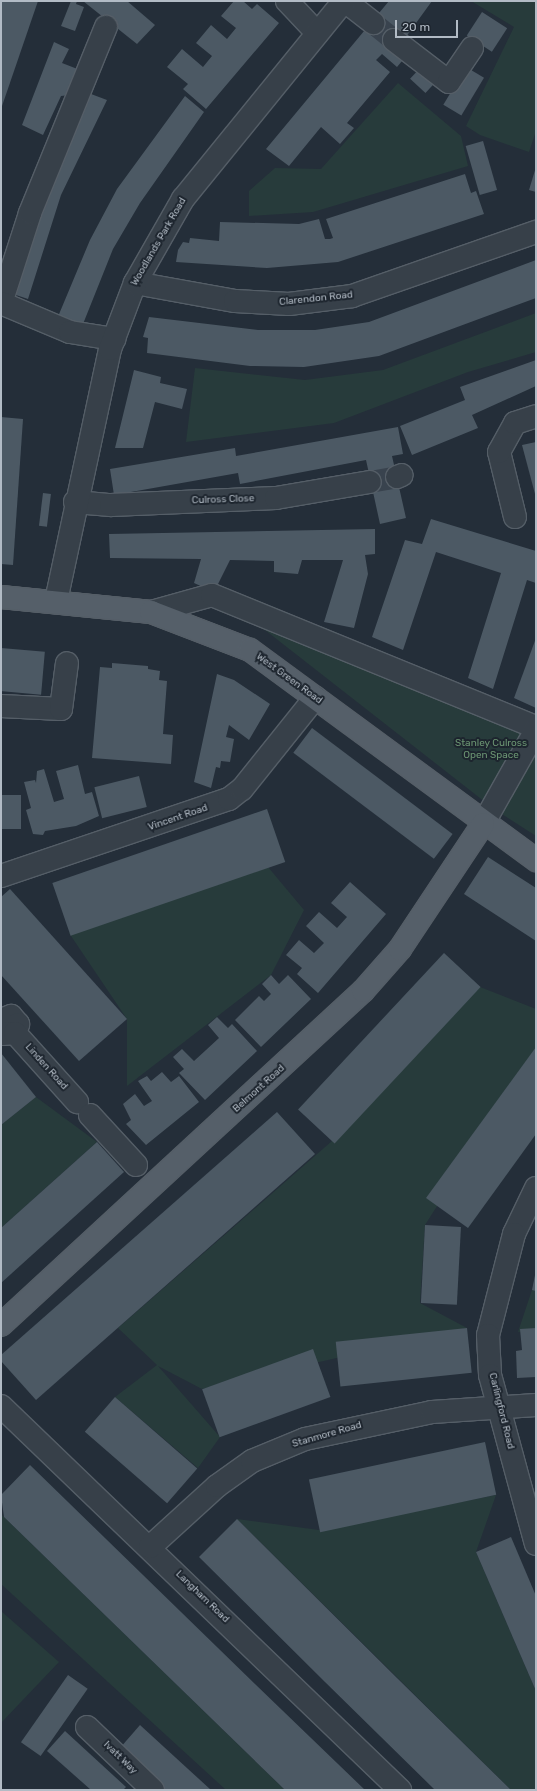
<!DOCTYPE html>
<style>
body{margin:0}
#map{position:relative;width:537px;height:1791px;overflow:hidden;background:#242e39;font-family:Rubik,sans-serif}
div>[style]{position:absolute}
.green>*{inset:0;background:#273b3b}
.building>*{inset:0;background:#4c5964;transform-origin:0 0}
.minor-tunnel>*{height:22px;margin-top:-11px;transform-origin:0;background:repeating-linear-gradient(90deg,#39434e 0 22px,transparent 0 33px)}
.roads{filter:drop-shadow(1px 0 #555e67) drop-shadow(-1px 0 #555e67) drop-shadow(0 1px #555e67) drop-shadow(0 -1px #555e67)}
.minor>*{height:22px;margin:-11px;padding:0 11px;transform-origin:11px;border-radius:11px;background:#374049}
.major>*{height:22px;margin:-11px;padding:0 11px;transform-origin:11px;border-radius:11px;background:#555f69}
span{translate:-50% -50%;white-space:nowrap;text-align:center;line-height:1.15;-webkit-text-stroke:4px #1d252e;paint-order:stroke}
.street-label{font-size:10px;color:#b2bbc5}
.park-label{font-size:10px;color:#6b9472}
.frame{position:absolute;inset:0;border:2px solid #b2bbc5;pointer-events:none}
.scale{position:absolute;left:395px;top:20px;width:63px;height:18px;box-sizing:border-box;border:2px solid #b2bbc5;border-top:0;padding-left:5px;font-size:12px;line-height:14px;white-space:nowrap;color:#b2bbc5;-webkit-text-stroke:3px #1d252e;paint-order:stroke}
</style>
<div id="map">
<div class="green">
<div style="clip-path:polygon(471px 1px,536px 1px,536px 131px,529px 152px,480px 135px,466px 126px,514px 27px)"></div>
<div style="clip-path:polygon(398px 83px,461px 136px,468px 166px,313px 212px,249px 216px,249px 191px,275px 168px,321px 169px)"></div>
<div style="clip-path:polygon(536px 313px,536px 352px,468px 372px,334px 423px,186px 442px,195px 368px,305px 380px,383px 370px)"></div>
<div style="clip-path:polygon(196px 598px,536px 719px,536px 836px,494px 809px,265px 630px)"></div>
<div style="clip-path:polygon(268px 867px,304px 910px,271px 975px,127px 1086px,127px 1019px,69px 933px)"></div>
<div style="clip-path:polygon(480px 987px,536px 1009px,536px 1051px,425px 1225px,420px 1303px,467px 1328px,202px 1389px,158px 1366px,220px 1437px,198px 1468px,115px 1397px,157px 1365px,118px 1328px,332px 1141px)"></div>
<div style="clip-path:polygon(36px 1097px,97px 1142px,1px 1228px,1px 1125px)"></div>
<div style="clip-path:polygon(532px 1290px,536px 1290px,536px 1331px,518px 1332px)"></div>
<div style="clip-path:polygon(496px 1495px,476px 1552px,536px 1691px,536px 1790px,511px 1790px,237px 1519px,319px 1530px)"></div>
<div style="clip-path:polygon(1px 1514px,285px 1790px,226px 1790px,1px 1584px)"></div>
<div style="clip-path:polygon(1px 1611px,59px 1662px,1px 1723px)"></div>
</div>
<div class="building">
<div style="clip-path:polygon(1px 1px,38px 1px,1px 109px)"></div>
<div style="clip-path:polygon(71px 1px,77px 1px,76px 4px,84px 7px,75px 31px,61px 26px)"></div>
<div style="clip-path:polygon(83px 1px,127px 1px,155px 25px,137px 44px)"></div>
<div style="clip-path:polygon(234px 1px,243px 1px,252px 9px,257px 4px,279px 23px,206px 109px,183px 89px,188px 84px,167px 67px,182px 49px,203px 67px,212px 56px,196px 43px,211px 25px,227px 39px,236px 28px,221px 16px)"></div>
<div style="clip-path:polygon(389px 1px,432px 1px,403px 41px,407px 55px,397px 67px,382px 54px,376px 60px,390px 72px,347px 123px,354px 128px,340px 144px,321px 127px,289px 166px,266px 149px)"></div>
<div style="left:482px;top:12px;width:30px;height:28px;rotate:33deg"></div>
<div style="clip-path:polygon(54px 42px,69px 49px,62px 63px,80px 70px,70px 95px,61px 96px,43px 135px,22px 125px)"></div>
<div style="left:421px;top:67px;width:21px;height:16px;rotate:43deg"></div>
<div style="left:466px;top:67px;width:21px;height:44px;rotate:31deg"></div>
<div style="clip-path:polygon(91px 94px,107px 100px,61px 195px,28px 299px,16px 295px,20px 283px,15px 282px,45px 185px)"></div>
<div style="clip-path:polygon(185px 96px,204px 112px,140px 203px,113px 249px,81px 329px,57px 319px,90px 240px,117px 189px)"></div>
<div style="left:483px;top:141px;width:51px;height:18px;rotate:74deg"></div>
<div style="clip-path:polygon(536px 167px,536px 192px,529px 190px)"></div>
<div style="clip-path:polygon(465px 174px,471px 193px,476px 191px,484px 214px,338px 262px,267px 268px,176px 262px,178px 250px,183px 242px,189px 243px,190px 238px,219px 241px,220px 222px,299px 224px,319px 219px,325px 239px,330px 239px,333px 238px,326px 219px)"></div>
<div style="clip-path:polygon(536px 260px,536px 298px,379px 356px,304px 367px,250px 366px,147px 353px,148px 338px,143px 337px,149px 317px,258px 330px,315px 330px,369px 322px)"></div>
<div style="clip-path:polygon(536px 360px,536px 386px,472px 415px,478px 428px,412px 455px,400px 426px,465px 400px,460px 387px)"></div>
<div style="clip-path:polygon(134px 370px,161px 377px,160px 383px,187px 389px,182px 409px,155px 402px,143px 448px,115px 448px)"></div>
<div style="clip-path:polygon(1px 417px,23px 419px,13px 565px,1px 564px)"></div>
<div style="clip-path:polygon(398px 427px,403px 454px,392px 456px,406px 518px,380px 524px,366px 460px,240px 484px,238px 473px,114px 495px,110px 469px,235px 448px,236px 456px)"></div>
<div style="clip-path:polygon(536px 442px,536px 494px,535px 494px,522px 445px)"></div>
<div style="left:43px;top:493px;width:8px;height:33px;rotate:7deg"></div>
<div style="clip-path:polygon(431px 519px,536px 551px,536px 583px,527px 580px,493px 689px,468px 678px,501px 573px,436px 552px,403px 650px,372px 637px,405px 540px,422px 544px)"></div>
<div style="clip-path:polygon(375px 529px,375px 554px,365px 555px,368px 574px,354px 628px,324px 622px,343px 560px,302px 560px,298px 574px,274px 572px,274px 561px,230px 560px,214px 592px,194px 583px,201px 559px,110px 558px,109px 534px)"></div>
<div style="clip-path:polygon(536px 638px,536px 708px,514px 698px)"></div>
<div style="left:1px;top:648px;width:44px;height:43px;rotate:5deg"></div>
<div style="clip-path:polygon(112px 663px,148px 666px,148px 669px,160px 671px,159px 680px,167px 681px,163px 734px,173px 735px,171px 764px,92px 758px,100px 667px,112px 668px)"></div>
<div style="clip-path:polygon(217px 674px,234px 680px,270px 704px,249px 740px,229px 725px,226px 737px,234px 739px,230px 762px,221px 761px,220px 768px,216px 767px,211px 788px,194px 782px)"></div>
<div style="left:312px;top:728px;width:176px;height:31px;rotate:37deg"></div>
<div style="clip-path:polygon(78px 765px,85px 794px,92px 792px,99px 816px,76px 826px,45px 831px,43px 835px,33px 834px,26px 810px,31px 808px,24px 782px,35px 780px,36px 783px,37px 771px,44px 769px,54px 802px,64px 799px,56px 771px)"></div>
<div style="left:139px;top:776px;width:32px;height:46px;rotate:76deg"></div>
<div style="left:21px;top:795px;width:34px;height:20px;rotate:90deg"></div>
<div style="left:267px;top:809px;width:56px;height:227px;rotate:71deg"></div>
<div style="clip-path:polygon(488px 857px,536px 888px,536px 941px,464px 894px)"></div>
<div style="clip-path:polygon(350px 882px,386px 914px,318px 993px,297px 974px,302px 968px,286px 955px,299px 940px,314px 953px,324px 943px,306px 926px,319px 912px,337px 928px,347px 917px,331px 903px)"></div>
<div style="clip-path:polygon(10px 889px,127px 1019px,79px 1061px,1px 975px,1px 897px)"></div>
<div style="left:444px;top:953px;width:50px;height:214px;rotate:43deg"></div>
<div style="clip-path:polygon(271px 975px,279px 984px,288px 975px,311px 999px,261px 1047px,235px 1020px,259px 996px,264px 1001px,271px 994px,262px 984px)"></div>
<div style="clip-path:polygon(217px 1017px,228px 1028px,232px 1024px,257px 1051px,205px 1100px,179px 1073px,184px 1069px,173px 1057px,182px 1049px,194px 1061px,206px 1050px,219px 1038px,208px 1025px)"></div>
<div style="clip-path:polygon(536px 1047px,536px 1134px,468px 1228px,426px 1198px)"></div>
<div style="clip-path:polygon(1px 1053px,36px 1097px,1px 1125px)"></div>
<div style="clip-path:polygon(162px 1072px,171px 1082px,179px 1076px,199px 1102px,146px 1145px,126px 1124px,131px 1120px,123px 1104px,135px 1094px,144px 1106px,152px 1101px,138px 1081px,147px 1076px,151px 1081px)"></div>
<div style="clip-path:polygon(277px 1112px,315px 1154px,36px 1400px,1px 1361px,1px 1355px)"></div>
<div style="clip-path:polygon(97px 1142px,124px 1172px,1px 1283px,1px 1228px)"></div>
<div style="left:425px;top:1225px;width:36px;height:78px;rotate:3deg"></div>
<div style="clip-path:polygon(535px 1275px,536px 1275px,536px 1291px,532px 1290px)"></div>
<div style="left:467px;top:1328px;width:45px;height:132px;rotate:84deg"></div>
<div style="clip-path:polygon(536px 1328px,536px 1377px,517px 1378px,516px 1351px,522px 1350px,520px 1329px)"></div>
<div style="left:313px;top:1349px;width:51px;height:118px;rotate:70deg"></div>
<div style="left:115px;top:1397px;width:109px;height:46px;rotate:41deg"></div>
<div style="left:485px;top:1442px;width:54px;height:180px;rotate:78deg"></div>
<div style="clip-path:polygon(30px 1465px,255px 1684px,365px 1790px,285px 1790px,4px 1517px,1px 1495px)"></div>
<div style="clip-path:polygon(237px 1519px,397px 1678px,511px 1790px,435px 1790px,325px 1682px,199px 1557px)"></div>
<div style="clip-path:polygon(511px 1537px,536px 1596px,536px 1691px,476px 1552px)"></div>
<div style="left:68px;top:1675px;width:24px;height:82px;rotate:35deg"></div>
<div style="clip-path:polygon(140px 1725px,211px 1790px,166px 1790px,120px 1748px)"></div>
<div style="clip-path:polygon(65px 1731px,126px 1787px,123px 1790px,91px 1790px,47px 1751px)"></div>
</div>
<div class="minor-tunnel">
<div style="left:373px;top:23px;width:27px;rotate:39deg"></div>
<div style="left:370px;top:482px;width:27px;rotate:-10deg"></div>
</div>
<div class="roads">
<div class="minor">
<div style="left:287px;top:1px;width:44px;rotate:46.8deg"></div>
<div style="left:345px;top:1px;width:36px;rotate:38deg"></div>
<div style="left:394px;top:40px;width:69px;rotate:37.4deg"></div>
<div style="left:449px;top:82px;width:41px;rotate:-55.9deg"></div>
<div style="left:135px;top:283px;width:102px;rotate:10.2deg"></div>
<div style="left:235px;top:301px;width:54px;rotate:3.2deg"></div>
<div style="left:289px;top:304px;width:64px;rotate:-7.2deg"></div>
<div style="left:352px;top:296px;width:195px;rotate:-19.2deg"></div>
<div style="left:1px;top:303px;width:95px;rotate:-72.1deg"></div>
<div style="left:30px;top:213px;width:201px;rotate:-67.8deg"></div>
<div style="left:1px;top:303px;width:75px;rotate:22.8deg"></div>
<div style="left:70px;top:332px;width:45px;rotate:9deg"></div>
<div style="left:397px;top:477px;width:5px;rotate:-22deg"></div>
<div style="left:75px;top:502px;width:36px;rotate:5deg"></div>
<div style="left:111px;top:505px;width:165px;rotate:-2.4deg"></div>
<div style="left:276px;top:498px;width:95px;rotate:-9.7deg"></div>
<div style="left:515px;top:517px;width:67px;rotate:-103.8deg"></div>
<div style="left:499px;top:452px;width:33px;rotate:-61deg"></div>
<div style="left:515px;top:423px;width:22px;rotate:-18deg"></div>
<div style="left:56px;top:601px;width:258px;rotate:-77.9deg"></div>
<div style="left:110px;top:349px;width:71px;rotate:-69.3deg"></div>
<div style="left:135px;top:283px;width:97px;rotate:-60.3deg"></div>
<div style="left:183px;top:199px;width:255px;rotate:-50.9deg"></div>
<div style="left:151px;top:612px;width:63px;rotate:-15.6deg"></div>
<div style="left:212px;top:595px;width:350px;rotate:22.2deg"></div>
<div style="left:1px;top:706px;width:60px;rotate:2.9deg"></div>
<div style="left:61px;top:709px;width:46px;rotate:-82.6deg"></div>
<div style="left:483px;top:824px;width:108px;rotate:-60.6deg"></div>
<div style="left:1px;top:876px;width:241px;rotate:-18.7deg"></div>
<div style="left:229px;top:799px;width:16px;rotate:-38deg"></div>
<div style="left:242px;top:789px;width:117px;rotate:-51.3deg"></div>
<div style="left:1px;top:1020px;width:11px;rotate:-22deg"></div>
<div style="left:11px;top:1016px;width:11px;rotate:49deg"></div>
<div style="left:18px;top:1024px;width:9px;rotate:108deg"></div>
<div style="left:15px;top:1033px;width:12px;rotate:175deg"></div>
<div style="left:15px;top:1033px;width:93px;rotate:48.1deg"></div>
<div style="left:90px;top:1115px;width:68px;rotate:47.4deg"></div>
<div style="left:536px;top:1188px;width:51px;rotate:115.6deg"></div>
<div style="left:514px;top:1234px;width:104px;rotate:104.4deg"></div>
<div style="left:488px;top:1335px;width:40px;rotate:87.1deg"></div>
<div style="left:490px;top:1375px;width:175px;rotate:74.8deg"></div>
<div style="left:1px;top:1406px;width:554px;rotate:43.9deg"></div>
<div style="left:150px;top:1547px;width:91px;rotate:-42.3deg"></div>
<div style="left:217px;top:1486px;width:43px;rotate:-35.5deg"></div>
<div style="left:252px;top:1461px;width:57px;rotate:-22.5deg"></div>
<div style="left:305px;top:1439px;width:130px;rotate:-12deg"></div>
<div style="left:432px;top:1412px;width:104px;rotate:-3.9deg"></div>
<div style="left:87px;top:1727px;width:91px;rotate:43.7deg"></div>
</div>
<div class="major">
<div style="left:1px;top:597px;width:151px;rotate:5.7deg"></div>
<div style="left:151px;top:612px;width:106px;rotate:21deg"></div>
<div style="left:250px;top:650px;width:355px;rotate:36.3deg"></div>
<div style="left:1px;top:1325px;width:493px;rotate:-42.7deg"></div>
<div style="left:363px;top:991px;width:56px;rotate:-48.6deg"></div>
<div style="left:400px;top:949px;width:150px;rotate:-56.4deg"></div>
</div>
</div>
<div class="street-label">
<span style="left:159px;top:242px;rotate:-60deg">Woodlands Park Road</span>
<span style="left:316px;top:299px;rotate:-6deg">Clarendon Road</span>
<span style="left:223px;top:500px;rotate:-2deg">Culross Close</span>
<span style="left:289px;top:679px;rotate:36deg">West Green Road</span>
<span style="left:178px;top:818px;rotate:-19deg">Vincent Road</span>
<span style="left:46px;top:1067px;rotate:48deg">Linden Road</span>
<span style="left:259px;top:1089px;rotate:-42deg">Belmont Road</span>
<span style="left:501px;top:1411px;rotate:76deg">Carlingford Road</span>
<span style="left:327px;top:1435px;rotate:-16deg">Stanmore Road</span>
<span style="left:202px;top:1597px;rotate:44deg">Langham Road</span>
<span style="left:120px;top:1758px;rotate:44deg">Ivatt Way</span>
</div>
<div class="park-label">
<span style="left:491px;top:749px">Stanley Culross<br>Open Space</span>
</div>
<div class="frame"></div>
<div class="scale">20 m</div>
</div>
